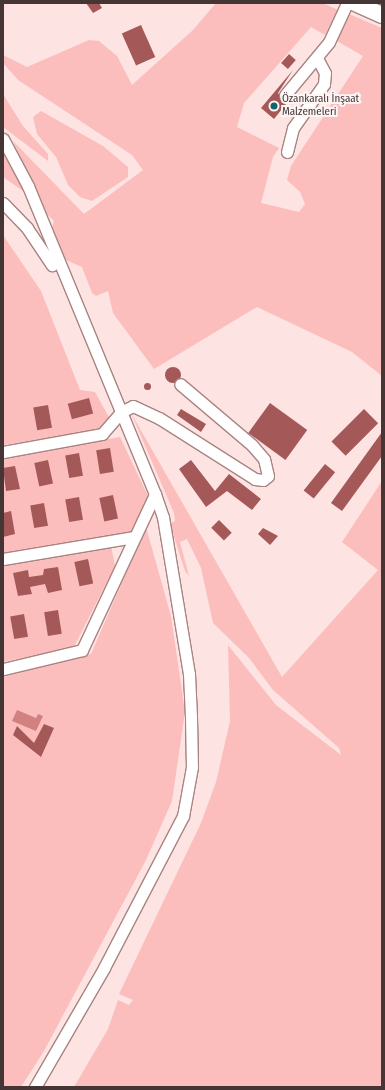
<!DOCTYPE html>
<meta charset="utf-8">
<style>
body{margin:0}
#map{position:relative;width:385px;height:1090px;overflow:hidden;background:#fde3e2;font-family:"Fira Sans Condensed",sans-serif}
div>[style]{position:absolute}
.green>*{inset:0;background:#fcbebc}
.water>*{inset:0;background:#d08180}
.building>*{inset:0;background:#a45958;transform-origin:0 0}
.round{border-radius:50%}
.roads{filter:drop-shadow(1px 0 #a88381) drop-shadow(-1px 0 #a88381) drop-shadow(0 1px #a88381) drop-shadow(0 -1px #a88381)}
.minor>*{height:11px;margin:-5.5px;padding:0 5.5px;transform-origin:5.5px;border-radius:5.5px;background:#fff}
.highway>*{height:16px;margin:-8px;padding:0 8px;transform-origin:8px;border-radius:8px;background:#fff}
.dots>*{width:11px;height:11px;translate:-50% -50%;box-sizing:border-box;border:2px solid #fef5f5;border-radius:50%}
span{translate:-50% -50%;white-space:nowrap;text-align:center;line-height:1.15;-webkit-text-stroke:4px #fef5f5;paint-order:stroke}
.poi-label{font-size:11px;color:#453535}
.left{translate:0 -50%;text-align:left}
.frame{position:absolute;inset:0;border:4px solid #453535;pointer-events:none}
</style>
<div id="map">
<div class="green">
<div style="clip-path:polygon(216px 3px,323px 3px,338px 10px,325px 35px,311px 27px,244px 103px,237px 127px,279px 148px,273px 157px,261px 203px,299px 212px,305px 204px,300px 192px,287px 180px,291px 166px,363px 56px,335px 40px,338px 33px,349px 14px,382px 28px,382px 376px,352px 352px,257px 307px,154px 369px,113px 313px,108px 291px,96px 296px,92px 293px,82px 267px,61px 258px,52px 228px,54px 221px,34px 201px,38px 195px,13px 141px,84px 214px,143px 170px,132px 155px,18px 80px,3px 63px,3px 55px,27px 67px,89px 40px,99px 41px,117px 56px,132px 85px,193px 30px)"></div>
<div style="clip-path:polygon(3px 94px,23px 126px,48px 154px,48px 161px,3px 127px)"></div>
<div style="clip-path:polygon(41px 111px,103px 146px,128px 167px,128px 177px,92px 201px,80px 197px,68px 185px,56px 157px,37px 134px,33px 117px)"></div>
<div style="clip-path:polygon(3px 150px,15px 174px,26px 193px,3px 177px)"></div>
<div style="clip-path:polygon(3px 235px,41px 291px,80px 390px,95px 392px,111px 421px,98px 430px,3px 445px)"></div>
<div style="clip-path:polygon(131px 413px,282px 677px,378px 570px,342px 542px,382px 481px,382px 1087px,74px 1087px,108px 1029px,118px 1000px,129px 1005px,133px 1000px,119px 994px,201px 823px,216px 782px,230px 721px,228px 645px,276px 705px,341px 755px,339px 748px,273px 690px,249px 658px,213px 623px,201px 568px,187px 539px,180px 542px,189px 576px,185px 571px,170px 524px,175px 521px,174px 513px)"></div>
<div style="clip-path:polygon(120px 437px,149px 498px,130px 533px,3px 554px,3px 458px)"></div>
<div style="clip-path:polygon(146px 527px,171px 616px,185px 712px,172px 801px,146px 860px,44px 1051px,21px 1087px,3px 1087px,3px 677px,91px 654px)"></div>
<div style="clip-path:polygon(111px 545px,115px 566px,74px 647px,3px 662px,3px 564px)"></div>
</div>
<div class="water">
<div style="clip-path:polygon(17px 710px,36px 718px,38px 714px,43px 716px,36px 731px,12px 721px)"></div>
</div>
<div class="building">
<div style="clip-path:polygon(86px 3px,99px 3px,102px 8px,93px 13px)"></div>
<div style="left:141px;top:25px;width:35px;height:21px;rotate:66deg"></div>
<div style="left:289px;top:54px;width:9px;height:12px;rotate:41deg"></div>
<div style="clip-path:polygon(293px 70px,278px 93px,286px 104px,274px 119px,261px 108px)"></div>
<div class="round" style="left:165px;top:367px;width:16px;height:16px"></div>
<div class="round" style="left:143.5px;top:382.5px;width:7px;height:7px"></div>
<div style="left:89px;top:398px;width:16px;height:22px;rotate:75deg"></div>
<div style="left:270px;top:403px;width:46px;height:37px;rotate:36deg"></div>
<div style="left:48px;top:405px;width:23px;height:15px;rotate:80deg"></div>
<div style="clip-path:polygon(181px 409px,206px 424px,201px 432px,177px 415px)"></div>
<div style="left:364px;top:409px;width:20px;height:46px;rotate:45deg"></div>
<div style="clip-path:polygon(382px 432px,382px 456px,342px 511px,331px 503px)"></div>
<div style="left:110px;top:448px;width:24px;height:14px;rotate:81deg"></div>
<div style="left:79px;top:453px;width:23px;height:14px;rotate:80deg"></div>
<div style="left:48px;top:460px;width:24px;height:14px;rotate:78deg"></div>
<div style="clip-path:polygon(191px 460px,215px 491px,229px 474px,261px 499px,252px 510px,227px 491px,206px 507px,179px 469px)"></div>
<div style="left:325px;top:464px;width:13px;height:34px;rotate:39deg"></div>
<div style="clip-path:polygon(15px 466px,20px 489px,6px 491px,3px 468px)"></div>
<div style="left:113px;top:495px;width:24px;height:14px;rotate:78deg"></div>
<div style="left:79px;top:497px;width:23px;height:14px;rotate:80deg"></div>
<div style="left:44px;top:503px;width:23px;height:14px;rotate:80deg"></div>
<div style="clip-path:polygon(11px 511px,15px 534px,3px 537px,3px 513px)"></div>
<div style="left:219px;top:520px;width:18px;height:11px;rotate:45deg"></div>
<div style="clip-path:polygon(263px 528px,278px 536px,270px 545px,258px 534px)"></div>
<div style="left:88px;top:559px;width:25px;height:14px;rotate:78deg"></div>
<div style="clip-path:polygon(58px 567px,62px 590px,48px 593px,45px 584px,30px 587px,32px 594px,18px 596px,13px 573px,28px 570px,29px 577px,43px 575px,44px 569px)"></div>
<div style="left:58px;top:610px;width:24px;height:14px;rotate:81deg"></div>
<div style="left:24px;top:614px;width:23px;height:14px;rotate:80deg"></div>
<div style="clip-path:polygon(44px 724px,54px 728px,41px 757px,13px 735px,17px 726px,34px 743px)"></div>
</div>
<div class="roads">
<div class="minor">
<div style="left:285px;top:95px;width:69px;rotate:-50.3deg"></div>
<div style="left:329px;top:42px;width:43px;rotate:-65.2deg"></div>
<div style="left:3px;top:139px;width:53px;rotate:62deg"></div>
<div style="left:28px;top:186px;width:333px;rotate:67.6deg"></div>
<div style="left:155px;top:494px;width:24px;rotate:71deg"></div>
<div style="left:163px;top:517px;width:159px;rotate:80.6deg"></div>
<div style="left:189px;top:674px;width:43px;rotate:87.3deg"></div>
<div style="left:191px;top:717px;width:50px;rotate:88.9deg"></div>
<div style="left:192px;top:767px;width:50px;rotate:100.4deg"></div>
<div style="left:183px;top:816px;width:171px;rotate:117.5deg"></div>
<div style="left:104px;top:968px;width:138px;rotate:120.1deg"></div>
<div style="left:287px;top:152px;width:25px;rotate:-76deg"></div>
<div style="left:293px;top:128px;width:54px;rotate:-54.8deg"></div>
<div style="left:324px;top:84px;width:11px;rotate:-85deg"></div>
<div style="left:325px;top:73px;width:17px;rotate:-118deg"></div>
<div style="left:3px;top:203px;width:35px;rotate:46deg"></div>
<div style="left:27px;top:228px;width:45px;rotate:56deg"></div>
<div style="left:3px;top:452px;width:101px;rotate:-10.3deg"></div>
<div style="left:102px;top:434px;width:29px;rotate:-49deg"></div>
<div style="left:121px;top:412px;width:13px;rotate:-27deg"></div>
<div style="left:133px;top:406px;width:29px;rotate:25deg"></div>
<div style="left:159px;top:418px;width:114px;rotate:32.4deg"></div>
<div style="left:255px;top:479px;width:8px;rotate:7deg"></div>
<div style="left:263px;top:480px;width:6px;rotate:-39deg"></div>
<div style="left:268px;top:476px;width:17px;rotate:-103deg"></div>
<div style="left:264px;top:459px;width:18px;rotate:-131deg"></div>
<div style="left:252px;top:445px;width:94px;rotate:-139.7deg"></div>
<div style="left:3px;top:559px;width:133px;rotate:-9.5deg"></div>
<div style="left:3px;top:669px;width:81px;rotate:-13.5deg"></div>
<div style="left:82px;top:650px;width:172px;rotate:-64.9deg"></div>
</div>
<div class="highway">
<div style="left:355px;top:3px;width:30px;rotate:24deg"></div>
</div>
</div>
<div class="dots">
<div style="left:274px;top:106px;background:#156469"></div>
</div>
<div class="poi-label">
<span class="left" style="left:282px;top:106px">Özankaralı İnşaat<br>Malzemeleri</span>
</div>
<div class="frame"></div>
</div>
